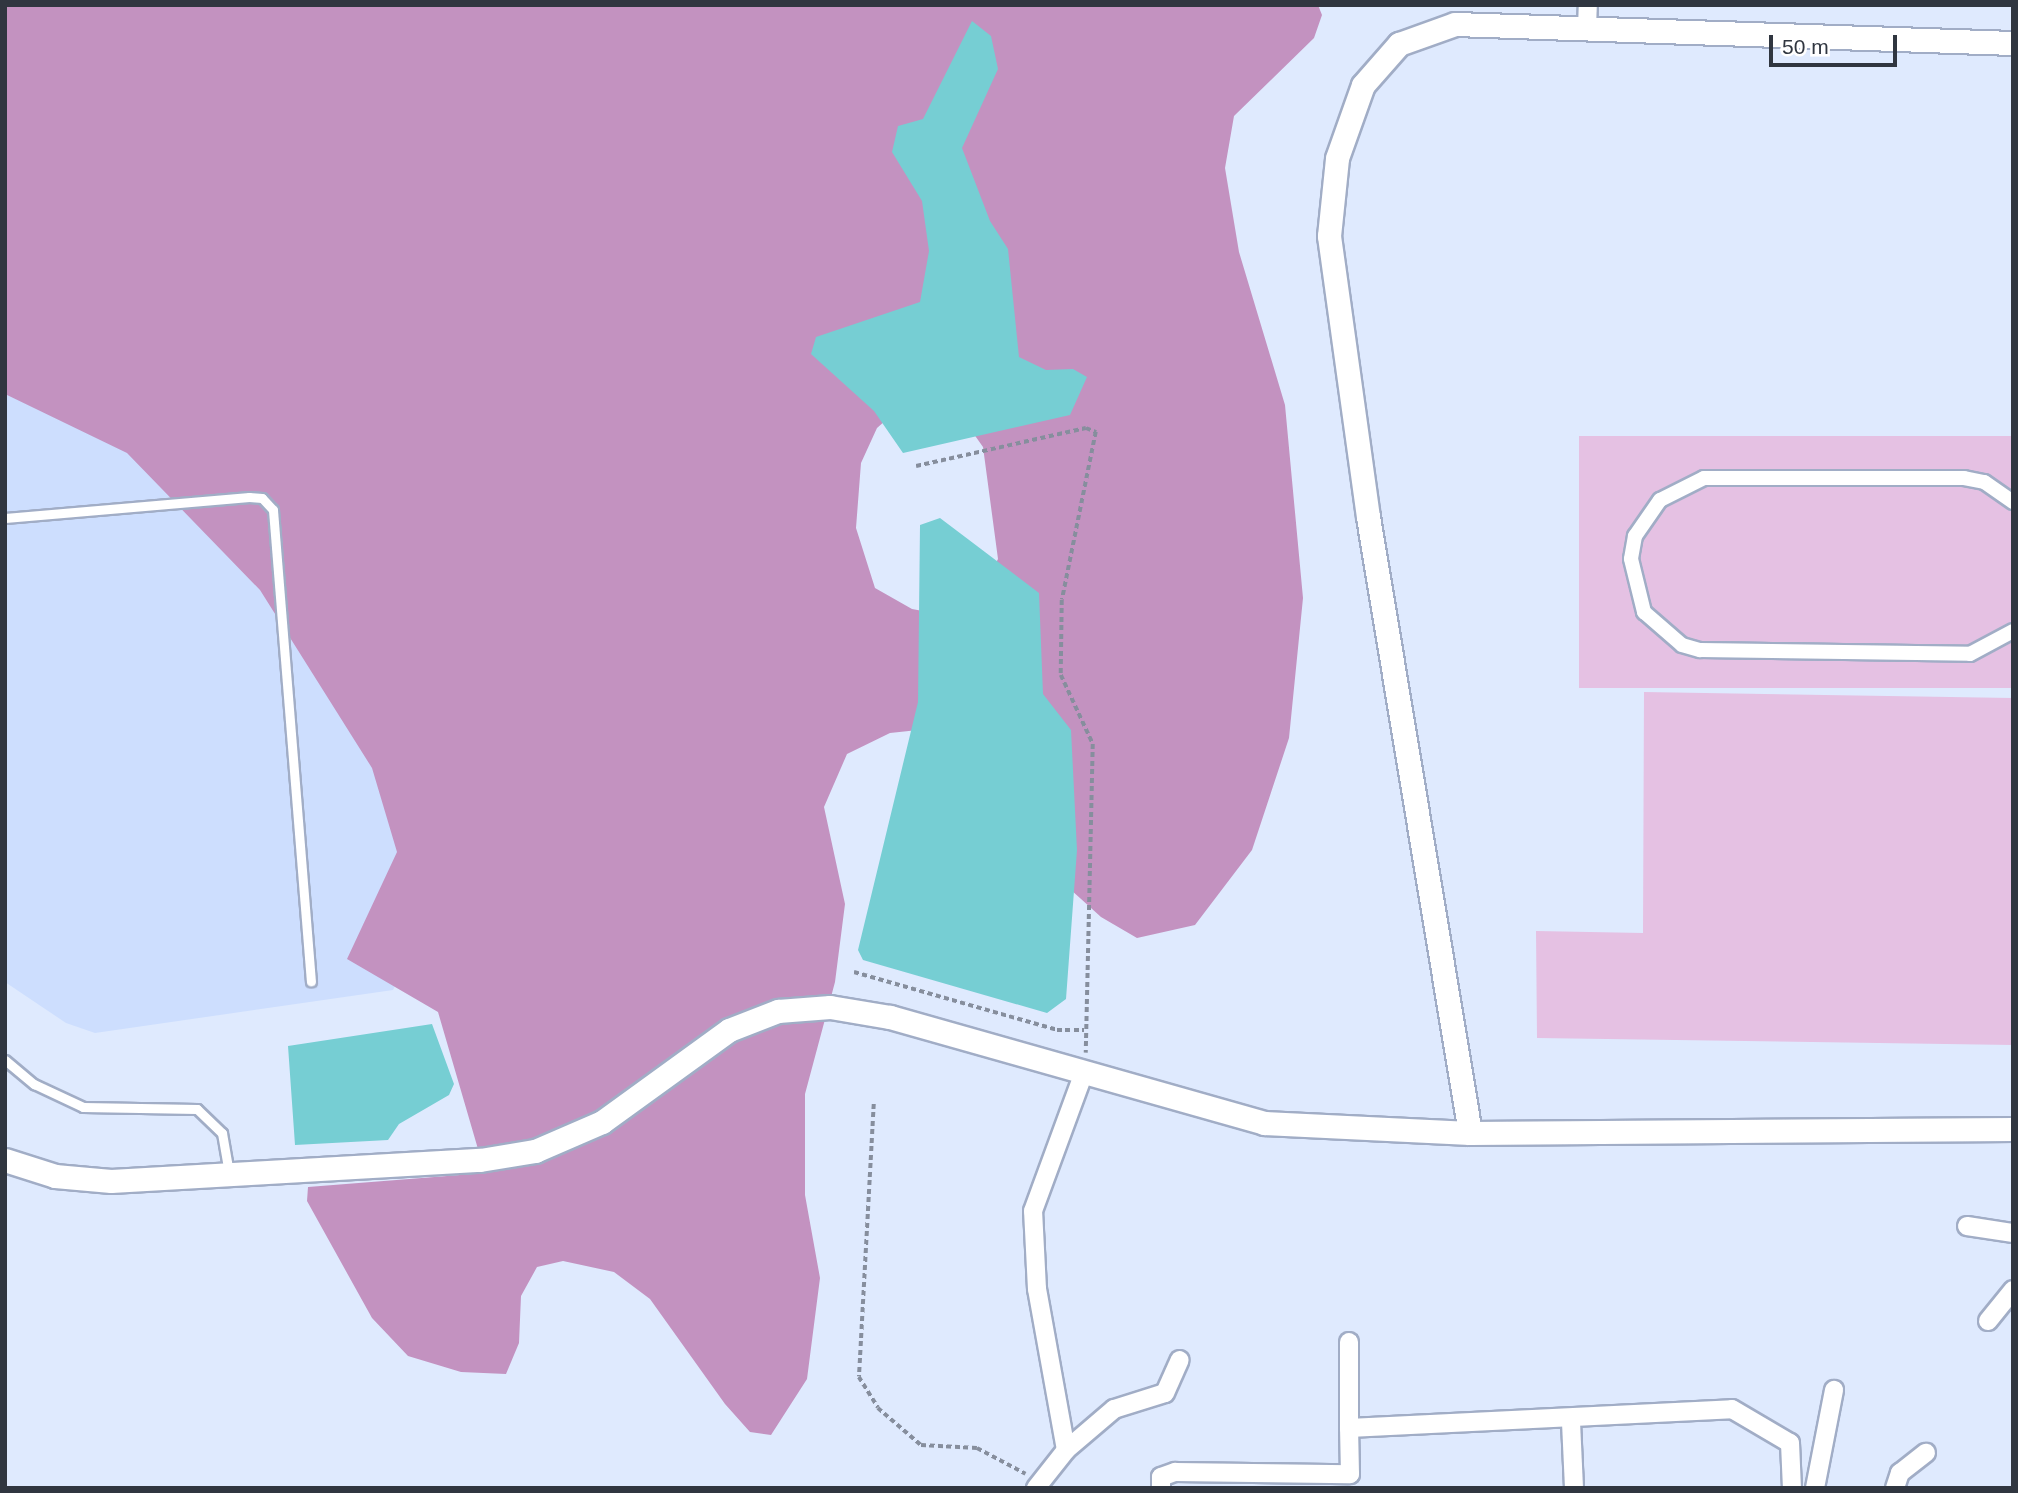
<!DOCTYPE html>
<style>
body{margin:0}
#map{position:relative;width:2018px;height:1493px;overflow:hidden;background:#dfeafe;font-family:Helvetica,sans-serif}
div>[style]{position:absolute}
.built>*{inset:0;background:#cddefe}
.green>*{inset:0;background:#e5c1e3;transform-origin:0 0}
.forest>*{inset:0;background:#c392c0}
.water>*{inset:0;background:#76ced3}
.path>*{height:3.5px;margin-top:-1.75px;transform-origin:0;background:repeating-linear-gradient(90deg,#868e9d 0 5px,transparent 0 8.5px)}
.roads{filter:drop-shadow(2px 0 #a1adc6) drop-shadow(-2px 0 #a1adc6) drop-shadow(0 2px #a1adc6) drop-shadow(0 -2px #a1adc6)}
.service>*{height:9px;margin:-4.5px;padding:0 4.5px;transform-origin:4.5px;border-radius:4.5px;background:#fff}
.pedestrian>*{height:14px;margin:-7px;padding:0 7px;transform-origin:7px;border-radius:7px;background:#fff}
.minor>*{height:18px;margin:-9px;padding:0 9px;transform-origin:9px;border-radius:9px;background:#fff}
.tertiary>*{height:23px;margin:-11.5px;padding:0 11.5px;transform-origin:11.5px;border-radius:11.5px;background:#fff}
span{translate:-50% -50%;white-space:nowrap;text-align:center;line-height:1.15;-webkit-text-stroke:7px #fff;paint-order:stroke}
.frame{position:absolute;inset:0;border:7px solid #303640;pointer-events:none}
.scale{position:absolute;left:1769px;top:35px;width:128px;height:32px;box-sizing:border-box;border:4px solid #303640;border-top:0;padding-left:9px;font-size:21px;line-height:24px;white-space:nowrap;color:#303640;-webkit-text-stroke:5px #fff;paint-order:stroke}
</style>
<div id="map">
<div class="built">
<div style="clip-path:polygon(5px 278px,459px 627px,411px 952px,393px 990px,95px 1033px,66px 1023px,5px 982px)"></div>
</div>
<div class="green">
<div style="left:2013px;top:436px;width:252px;height:434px;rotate:90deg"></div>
<div style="clip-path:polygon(1644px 692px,2013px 698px,2013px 1045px,1537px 1038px,1536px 931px,1643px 933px)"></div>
</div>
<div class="forest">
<div style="clip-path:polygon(evenodd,5px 5px,1318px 5px,1322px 15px,1314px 38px,1234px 116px,1225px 168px,1239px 252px,1285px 405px,1303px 598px,1289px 738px,1252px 850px,1195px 925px,1137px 938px,1101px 917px,1050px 871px,937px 728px,890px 733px,847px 754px,824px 807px,845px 904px,835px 982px,805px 1094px,805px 1195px,820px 1278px,807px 1379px,771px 1435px,750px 1432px,725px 1404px,650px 1299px,614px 1272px,563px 1261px,537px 1267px,521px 1296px,519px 1343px,506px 1374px,461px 1372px,408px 1356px,372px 1318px,307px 1201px,308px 1187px,485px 1173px,438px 1012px,347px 959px,397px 852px,372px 768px,260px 590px,127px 453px,5px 394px,5px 5px,894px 413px,964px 420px,983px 447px,998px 559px,986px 582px,939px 614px,912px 609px,875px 588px,856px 528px,861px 463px,877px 428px,894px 413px)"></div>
</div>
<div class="water">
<div style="clip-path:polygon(972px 21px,991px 36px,998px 69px,962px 148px,990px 221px,1008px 249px,1019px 357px,1046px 370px,1073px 369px,1087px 377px,1070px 415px,903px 453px,874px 411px,811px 354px,816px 337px,920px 302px,929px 251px,922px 201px,892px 152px,898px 126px,923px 119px)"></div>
<div style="clip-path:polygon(940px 518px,1039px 593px,1043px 694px,1071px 730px,1077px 850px,1066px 999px,1047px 1013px,863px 960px,858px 950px,918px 702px,920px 525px)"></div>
<div style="clip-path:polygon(432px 1024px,454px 1084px,449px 1095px,399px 1124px,388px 1140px,295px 1145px,288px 1046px)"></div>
</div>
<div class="path">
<div style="left:916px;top:466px;width:174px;rotate:-12.6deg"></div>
<div style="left:1086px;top:428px;width:11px;rotate:22deg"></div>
<div style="left:1096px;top:432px;width:171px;rotate:101.4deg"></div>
<div style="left:1062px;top:600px;width:75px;rotate:90.8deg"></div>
<div style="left:1061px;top:675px;width:76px;rotate:65.1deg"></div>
<div style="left:1093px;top:744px;width:309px;rotate:91.3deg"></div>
<div style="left:854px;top:972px;width:211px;rotate:15.9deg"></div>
<div style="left:1057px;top:1030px;width:27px"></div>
<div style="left:874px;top:1104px;width:273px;rotate:93.1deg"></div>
<div style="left:859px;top:1377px;width:36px;rotate:58deg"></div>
<div style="left:878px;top:1408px;width:57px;rotate:40.7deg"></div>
<div style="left:921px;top:1445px;width:56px;rotate:3.1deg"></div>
<div style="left:977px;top:1448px;width:55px;rotate:28deg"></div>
</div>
<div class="roads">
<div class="service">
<div style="left:5px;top:518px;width:245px;rotate:-4.9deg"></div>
<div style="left:249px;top:497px;width:13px;rotate:4deg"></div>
<div style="left:262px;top:498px;width:16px;rotate:47deg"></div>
<div style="left:273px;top:510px;width:473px;rotate:85.4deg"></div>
<div style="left:5px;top:1060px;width:38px;rotate:40deg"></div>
<div style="left:34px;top:1084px;width:54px;rotate:25.1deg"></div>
<div style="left:83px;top:1107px;width:114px;rotate:1deg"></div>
<div style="left:197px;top:1109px;width:35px;rotate:44deg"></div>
<div style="left:222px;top:1133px;width:41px;rotate:80.1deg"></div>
</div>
<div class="pedestrian">
<div style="left:2013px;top:502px;width:35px;rotate:-145deg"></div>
<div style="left:1984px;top:482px;width:20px;rotate:-169deg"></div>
<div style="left:1964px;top:478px;width:260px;rotate:180deg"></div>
<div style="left:1704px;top:478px;width:49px;rotate:153.4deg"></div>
<div style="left:1660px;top:500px;width:44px;rotate:124.8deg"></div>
<div style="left:1635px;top:536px;width:23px;rotate:100deg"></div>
<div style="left:1631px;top:559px;width:55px;rotate:76.2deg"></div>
<div style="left:1644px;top:612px;width:50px;rotate:41deg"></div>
<div style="left:1682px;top:645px;width:19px;rotate:16deg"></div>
<div style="left:1700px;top:650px;width:270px;rotate:0.8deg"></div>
<div style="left:1970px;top:654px;width:49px;rotate:-28.1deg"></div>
</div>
<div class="minor">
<div style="left:1587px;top:28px;width:23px;rotate:-88deg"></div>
<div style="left:1967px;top:1226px;width:47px;rotate:8.7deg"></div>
<div style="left:1988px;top:1321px;width:40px;rotate:-51deg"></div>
<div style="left:1571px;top:1422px;width:66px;rotate:87.4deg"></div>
<div style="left:1349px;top:1428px;width:86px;rotate:-90deg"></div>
<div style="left:1066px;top:1450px;width:63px;rotate:-40.5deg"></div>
<div style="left:1114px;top:1409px;width:53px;rotate:-17.4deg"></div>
<div style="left:1165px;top:1393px;width:36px;rotate:-66deg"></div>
<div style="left:1036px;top:1488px;width:48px;rotate:-51.7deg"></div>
<div style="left:1066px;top:1450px;width:164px;rotate:-100.2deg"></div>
<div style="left:1037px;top:1289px;width:78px;rotate:-92.9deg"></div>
<div style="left:1033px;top:1211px;width:145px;rotate:-69.8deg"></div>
<div style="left:1161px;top:1488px;width:11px;rotate:-90deg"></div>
<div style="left:1161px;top:1477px;width:15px;rotate:-20deg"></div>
<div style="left:1175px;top:1472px;width:175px;rotate:0.7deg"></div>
<div style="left:1350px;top:1474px;width:46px;rotate:-91.2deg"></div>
<div style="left:1349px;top:1428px;width:383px;rotate:-2.8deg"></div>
<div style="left:1732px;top:1409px;width:67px;rotate:30.4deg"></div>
<div style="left:1790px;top:1443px;width:45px;rotate:87.5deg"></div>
<div style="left:1815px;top:1488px;width:100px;rotate:-79deg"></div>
<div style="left:1895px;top:1488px;width:16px;rotate:-72deg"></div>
<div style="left:1900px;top:1473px;width:33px;rotate:-38deg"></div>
</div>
<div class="tertiary">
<div style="left:1470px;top:1133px;width:624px;rotate:-99.4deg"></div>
<div style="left:1368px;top:517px;width:284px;rotate:-97.9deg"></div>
<div style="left:1329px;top:236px;width:78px;rotate:-84.1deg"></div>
<div style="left:1337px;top:158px;width:77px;rotate:-70.4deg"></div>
<div style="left:1363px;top:85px;width:55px;rotate:-48.7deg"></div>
<div style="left:1399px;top:44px;width:59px;rotate:-19.7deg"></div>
<div style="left:1455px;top:24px;width:558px;rotate:1.95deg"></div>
<div style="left:5px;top:1160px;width:52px;rotate:17.7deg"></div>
<div style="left:55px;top:1176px;width:56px;rotate:5.1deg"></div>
<div style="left:111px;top:1181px;width:370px;rotate:-3.3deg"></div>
<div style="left:480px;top:1160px;width:56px;rotate:-9.3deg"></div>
<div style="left:535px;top:1151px;width:73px;rotate:-23.4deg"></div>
<div style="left:602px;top:1122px;width:157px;rotate:-35.9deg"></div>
<div style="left:729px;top:1030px;width:53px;rotate:-21.2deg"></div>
<div style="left:778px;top:1011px;width:52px;rotate:-4.4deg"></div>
<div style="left:830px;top:1007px;width:61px;rotate:9.5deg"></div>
<div style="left:890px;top:1017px;width:389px;rotate:15.8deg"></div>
<div style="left:1264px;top:1123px;width:206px;rotate:2.8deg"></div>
<div style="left:1470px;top:1133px;width:543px;rotate:-0.42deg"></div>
</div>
</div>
<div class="frame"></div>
<div class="scale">50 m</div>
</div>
